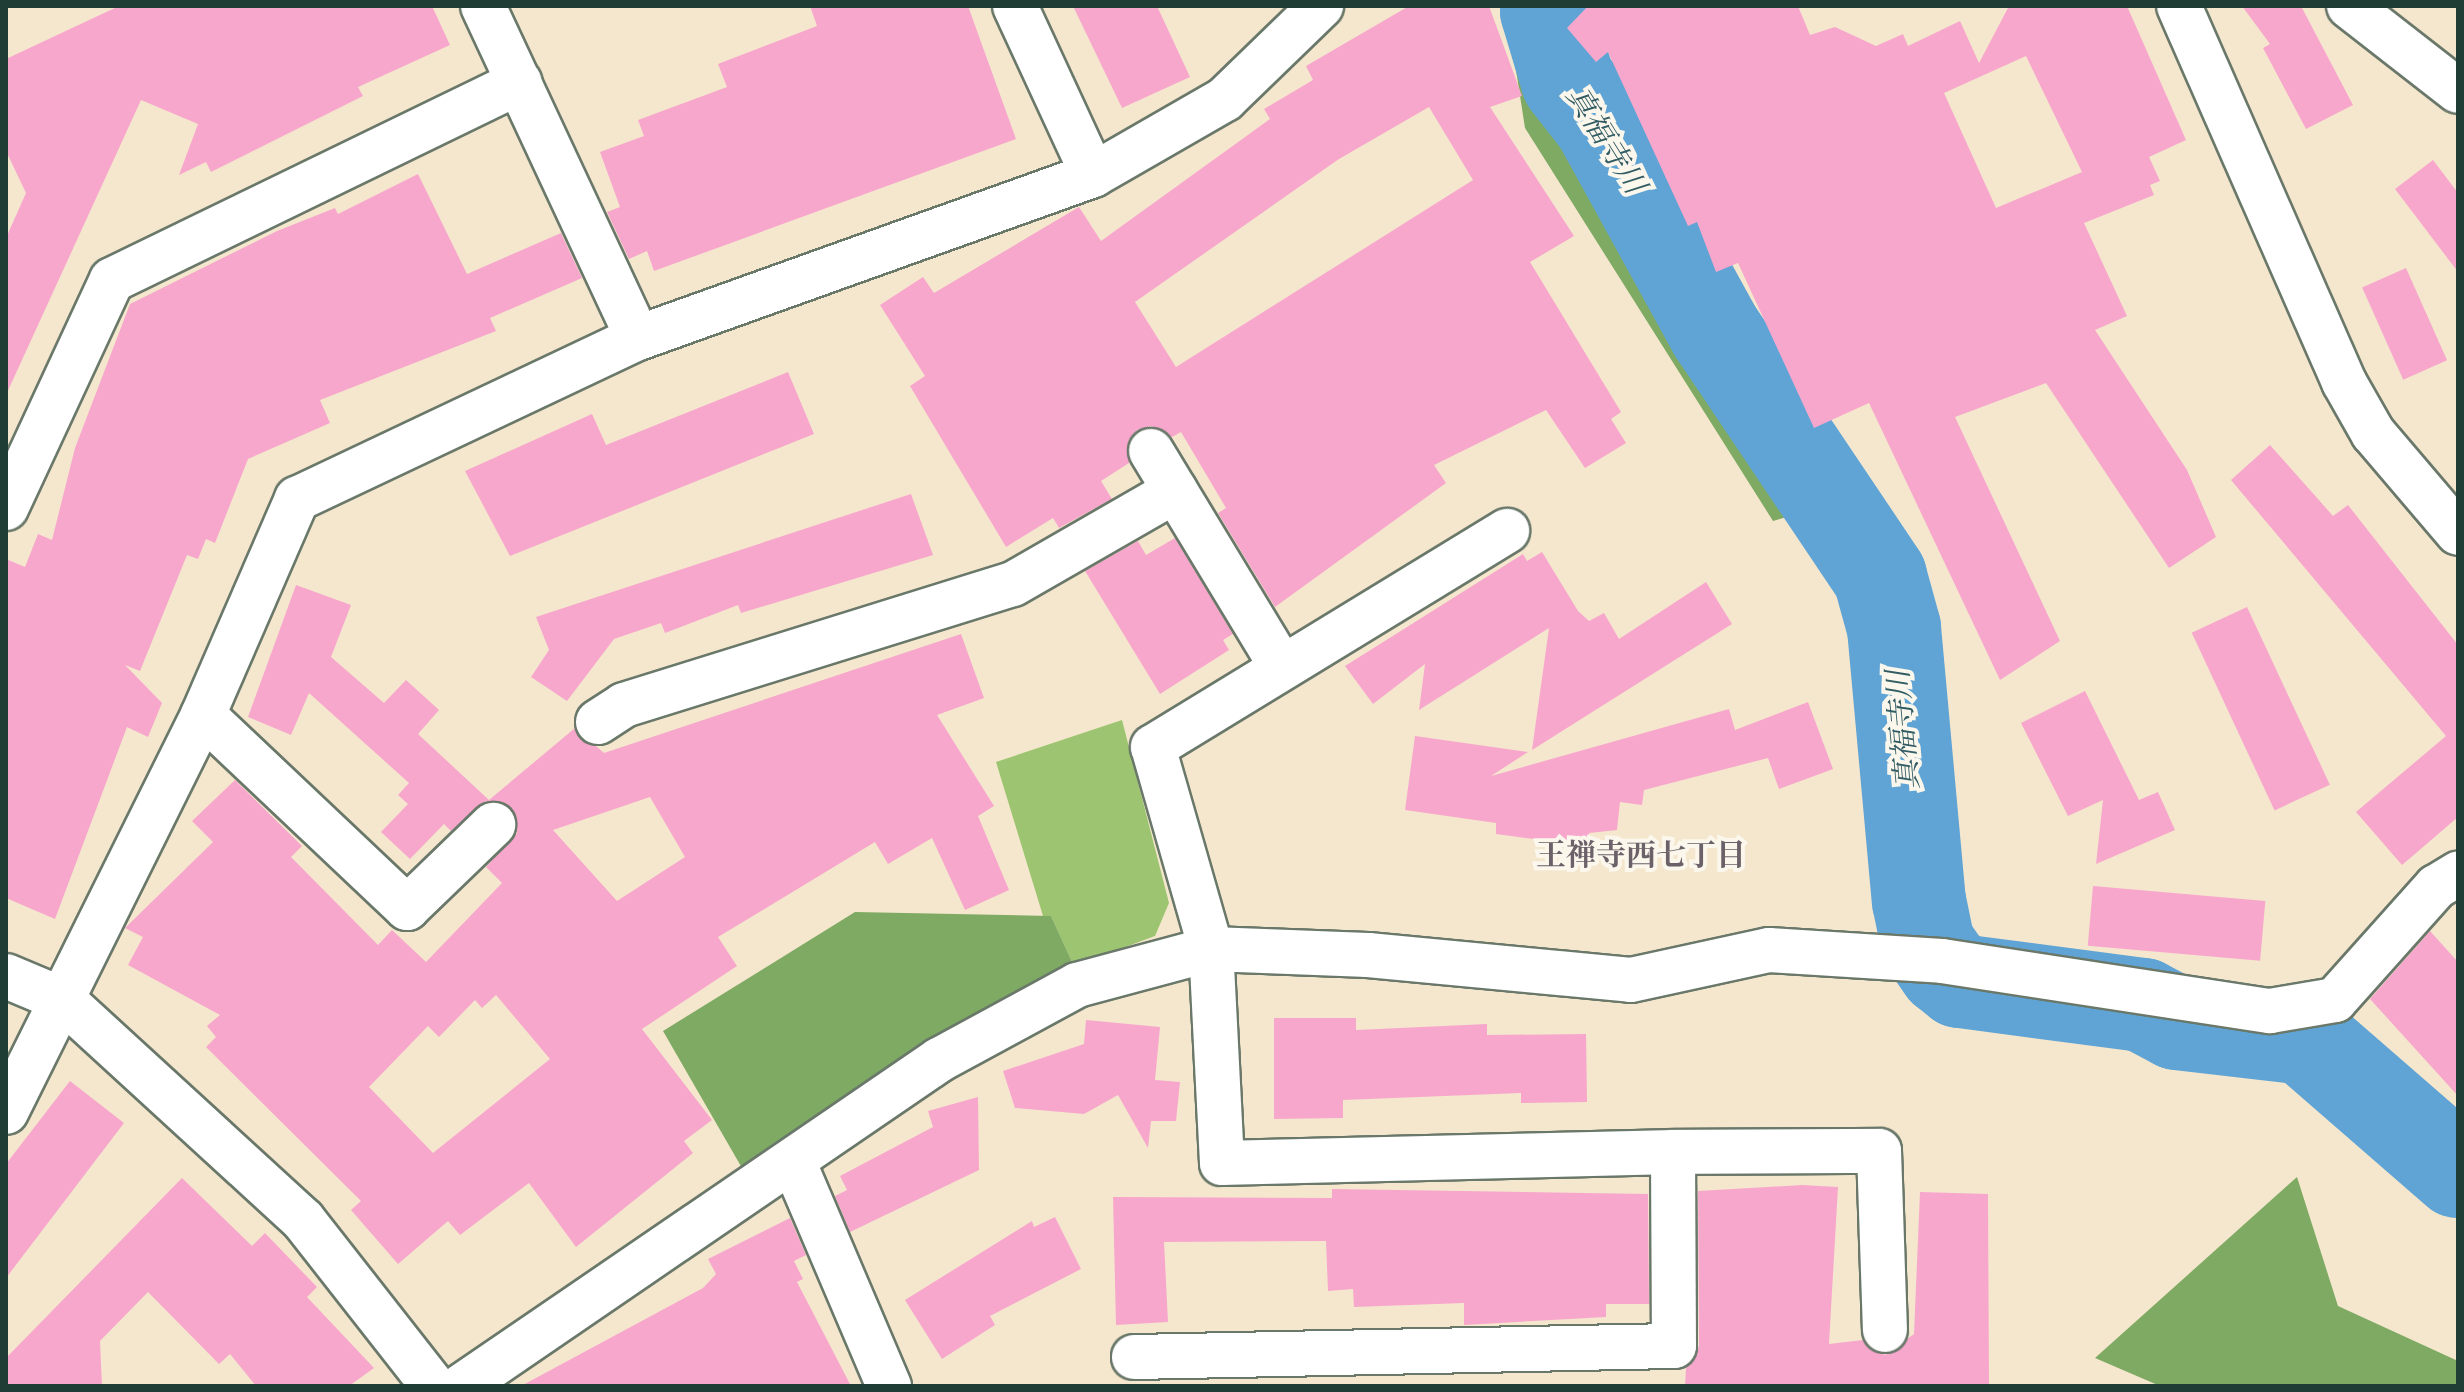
<!DOCTYPE html>
<meta charset="utf-8">
<style>
body{margin:0}
#map{position:relative;width:2464px;height:1392px;overflow:hidden;background:#f5e7ce;font-family:"EB Garamond","Noto Serif JP",serif}
div>[style]{position:absolute}
.green>*{inset:0;background:#9dc571}
.forest>*{inset:0;background:#7eaa63}
.river>*{height:94px;margin:-47px;padding:0 47px;transform-origin:47px;border-radius:47px;background:#60a4d5}
.building>*{inset:0;background:#f7a7cc;transform-origin:0 0}
.roads{filter:drop-shadow(2px 0 #6a786a) drop-shadow(-2px 0 #6a786a) drop-shadow(0 2px #6a786a) drop-shadow(0 -2px #6a786a)}
.street>*{height:44px;margin:-22px;padding:0 22px;transform-origin:22px;border-radius:22px;background:#fff}
.secondary>*{height:44px;margin:-22px;padding:0 22px;transform-origin:22px;border-radius:22px;background:#fff}
span{translate:-50% -50%;white-space:nowrap;text-align:center;line-height:1.15;-webkit-text-stroke:8px #fbf7ec;paint-order:stroke}
.water-label{font-size:30px;color:#325c64;font-style:italic}
.neighbourhood-label{font-size:30px;color:#6b6269;font-weight:700}
.frame{position:absolute;inset:0;border:8px solid #1f3d34;pointer-events:none}
</style>
<div id="map">
<div class="green">
<div style="clip-path:polygon(1122px 720px,1169px 903px,1155px 936px,1074px 966px,1051px 916px,1043px 916px,996px 762px)"></div>
</div>
<div class="forest">
<div style="clip-path:polygon(1506px 6px,1542px 6px,1543px 48px,1811px 510px,1773px 521px,1525px 128px)"></div>
<div style="clip-path:polygon(855px 912px,1051px 916px,1074px 966px,742px 1168px,663px 1031px)"></div>
<div style="clip-path:polygon(2297px 1177px,2338px 1306px,2458px 1361px,2458px 1386px,2160px 1386px,2095px 1358px)"></div>
</div>
<div class="river">
<div style="left:1552px;top:6px;width:7px;rotate:135deg"></div>
<div style="left:1547px;top:11px;width:73px;rotate:73.3deg"></div>
<div style="left:1568px;top:81px;width:52px;rotate:52deg"></div>
<div style="left:1600px;top:122px;width:239px;rotate:61.2deg"></div>
<div style="left:1715px;top:331px;width:296px;rotate:56.1deg"></div>
<div style="left:1880px;top:577px;width:53px;rotate:74.6deg"></div>
<div style="left:1894px;top:628px;width:274px;rotate:84.8deg"></div>
<div style="left:1919px;top:901px;width:45px;rotate:78.4deg"></div>
<div style="left:1928px;top:945px;width:29px;rotate:55deg"></div>
<div style="left:1945px;top:969px;width:19px;rotate:39deg"></div>
<div style="left:1960px;top:981px;width:185px;rotate:7.5deg"></div>
<div style="left:2143px;top:1005px;width:38px;rotate:28deg"></div>
<div style="left:2177px;top:1023px;width:129px;rotate:6.7deg"></div>
<div style="left:2305px;top:1038px;width:203px;rotate:41deg"></div>
</div>
<div class="building">
<div style="clip-path:polygon(119px 6px,432px 6px,450px 45px,358px 87px,363px 96px,211px 172px,206px 162px,179px 175px,198px 124px,141px 100px,6px 395px,6px 238px,26px 193px,6px 151px,6px 59px)"></div>
<div style="clip-path:polygon(810px 6px,968px 6px,1016px 139px,654px 271px,647px 251px,629px 259px,607px 212px,620px 207px,600px 152px,644px 136px,638px 120px,727px 87px,718px 64px,817px 26px)"></div>
<div style="clip-path:polygon(1073px 6px,1157px 6px,1190px 77px,1122px 108px)"></div>
<div style="clip-path:polygon(evenodd,1409px 6px,1489px 6px,1522px 96px,1490px 107px,1574px 236px,1530px 262px,1621px 412px,1611px 419px,1626px 443px,1585px 468px,1546px 410px,1434px 465px,1446px 483px,1275px 607px,1218px 513px,1226px 508px,1181px 432px,1172px 437px,1151px 426px,1137px 430px,1129px 440px,1129px 463px,1101px 481px,1112px 499px,1059px 528px,1053px 518px,1006px 547px,910px 386px,925px 376px,880px 305px,923px 277px,934px 293px,1079px 207px,1101px 241px,1270px 119px,1264px 109px,1313px 80px,1306px 66px,1409px 6px,1429px 107px,1473px 180px,1176px 367px,1135px 302px,1339px 159px,1429px 107px)"></div>
<div style="clip-path:polygon(evenodd,1588px 6px,1798px 6px,1810px 35px,1835px 27px,1876px 46px,1903px 34px,1908px 46px,1960px 21px,1979px 63px,2009px 6px,2127px 6px,2186px 140px,2149px 157px,2160px 181px,2150px 185px,2154px 195px,2084px 223px,2127px 316px,2095px 330px,2187px 470px,2216px 537px,2169px 568px,2046px 383px,1955px 417px,2060px 641px,2000px 680px,1869px 403px,1814px 428px,1738px 263px,1716px 272px,1697px 222px,1688px 226px,1608px 52px,1596px 62px,1567px 28px,1588px 6px,2026px 56px,2082px 172px,1996px 208px,1944px 93px,2026px 56px)"></div>
<div style="clip-path:polygon(2242px 6px,2301px 6px,2353px 105px,2306px 129px,2263px 48px,2270px 44px)"></div>
<div style="clip-path:polygon(2433px 160px,2458px 193px,2458px 272px,2395px 189px)"></div>
<div style="clip-path:polygon(418px 174px,467px 274px,561px 233px,582px 278px,490px 318px,496px 331px,320px 400px,330px 423px,248px 459px,215px 543px,206px 539px,198px 559px,187px 555px,140px 671px,125px 665px,162px 703px,148px 737px,127px 727px,55px 919px,6px 898px,6px 559px,25px 567px,38px 534px,52px 540px,75px 448px,130px 304px,277px 231px,335px 208px,338px 214px)"></div>
<div style="left:2406px;top:268px;width:101px;height:48px;rotate:66deg"></div>
<div style="clip-path:polygon(788px 372px,814px 434px,510px 556px,465px 471px,592px 414px,606px 445px)"></div>
<div style="clip-path:polygon(2270px 445px,2333px 516px,2348px 505px,2458px 645px,2458px 817px,2402px 865px,2356px 812px,2446px 736px,2231px 480px)"></div>
<div style="clip-path:polygon(911px 494px,933px 555px,741px 613px,738px 605px,665px 633px,661px 623px,614px 639px,567px 701px,531px 677px,549px 650px,536px 617px)"></div>
<div style="clip-path:polygon(1175px 538px,1233px 634px,1223px 640px,1229px 650px,1160px 694px,1085px 571px,1138px 541px,1146px 555px)"></div>
<div style="clip-path:polygon(1542px 552px,1578px 611px,1589px 621px,1604px 613px,1619px 639px,1706px 582px,1732px 624px,1532px 750px,1549px 628px,1419px 710px,1425px 664px,1373px 704px,1345px 666px,1523px 554px,1527px 561px)"></div>
<div style="clip-path:polygon(evenodd,296px 585px,351px 605px,331px 657px,384px 703px,406px 680px,439px 710px,418px 734px,489px 800px,575px 728px,604px 753px,961px 634px,984px 698px,937px 715px,994px 806px,978px 816px,1009px 890px,965px 910px,932px 838px,888px 864px,875px 842px,718px 937px,737px 966px,642px 1029px,712px 1120px,684px 1141px,693px 1153px,576px 1247px,529px 1183px,460px 1235px,448px 1221px,398px 1264px,351px 1210px,361px 1201px,206px 1047px,216px 1037px,207px 1026px,220px 1015px,128px 965px,143px 937px,125px 928px,213px 842px,192px 821px,235px 780px,302px 846px,291px 857px,378px 945px,392px 930px,426px 962px,502px 883px,486px 867px,517px 833px,510px 807px,486px 801px,451px 831px,444px 824px,410px 859px,381px 832px,408px 804px,398px 795px,409px 783px,309px 693px,291px 735px,248px 717px,296px 585px,650px 797px,685px 857px,617px 901px,553px 830px,650px 797px,296px 585px,496px 995px,550px 1059px,433px 1153px,369px 1087px,428px 1026px,439px 1037px,475px 1000px,482px 1008px,496px 995px)"></div>
<div style="left:2247px;top:607px;width:196px;height:61px;rotate:65deg"></div>
<div style="clip-path:polygon(2085px 691px,2139px 800px,2158px 792px,2175px 830px,2096px 864px,2103px 800px,2068px 816px,2021px 723px)"></div>
<div style="clip-path:polygon(1808px 702px,1833px 769px,1779px 789px,1768px 758px,1644px 790px,1642px 805px,1620px 802px,1617px 830px,1589px 833px,1587px 846px,1496px 834px,1496px 823px,1405px 810px,1415px 736px,1528px 752px,1491px 776px,1729px 709px,1735px 730px)"></div>
<div style="left:2093px;top:886px;width:173px;height:60px;rotate:5deg"></div>
<div style="clip-path:polygon(2430px 931px,2458px 962px,2458px 1096px,2370px 999px)"></div>
<div style="clip-path:polygon(1274px 1018px,1356px 1018px,1356px 1030px,1487px 1024px,1487px 1035px,1586px 1034px,1587px 1102px,1521px 1103px,1521px 1093px,1343px 1100px,1343px 1118px,1274px 1119px)"></div>
<div style="clip-path:polygon(1086px 1020px,1160px 1027px,1155px 1080px,1180px 1082px,1176px 1121px,1151px 1121px,1148px 1148px,1118px 1095px,1084px 1114px,1015px 1108px,1003px 1071px,1084px 1044px)"></div>
<div style="clip-path:polygon(70px 1081px,124px 1123px,6px 1278px,6px 1164px)"></div>
<div style="clip-path:polygon(978px 1097px,979px 1170px,850px 1232px,835px 1196px,847px 1190px,840px 1176px,933px 1127px,928px 1111px)"></div>
<div style="clip-path:polygon(182px 1178px,252px 1246px,265px 1233px,317px 1287px,307px 1297px,374px 1368px,349px 1386px,256px 1386px,230px 1354px,219px 1364px,148px 1292px,100px 1341px,102px 1386px,6px 1386px,6px 1358px)"></div>
<div style="clip-path:polygon(1802px 1185px,1838px 1187px,1829px 1344px,1863px 1340px,1885px 1355px,1914px 1334px,1920px 1192px,1988px 1194px,1989px 1386px,1685px 1386px,1686px 1368px,1699px 1346px,1698px 1191px)"></div>
<div style="clip-path:polygon(1332px 1189px,1648px 1194px,1649px 1304px,1606px 1304px,1606px 1317px,1464px 1325px,1464px 1303px,1354px 1307px,1353px 1289px,1328px 1291px,1326px 1241px,1164px 1242px,1168px 1322px,1116px 1325px,1113px 1197px,1332px 1198px)"></div>
<div style="clip-path:polygon(1055px 1217px,1081px 1269px,990px 1316px,995px 1325px,942px 1359px,905px 1300px,1032px 1221px,1034px 1227px)"></div>
<div style="clip-path:polygon(790px 1218px,806px 1255px,794px 1261px,803px 1279px,797px 1282px,851px 1386px,521px 1386px,703px 1288px,716px 1274px,708px 1259px)"></div>
</div>
<div class="roads">
<div class="street">
<div style="left:483px;top:6px;width:366px;rotate:65deg"></div>
<div style="left:1015px;top:6px;width:186px;rotate:65.2deg"></div>
<div style="left:2349px;top:6px;width:138px;rotate:37.9deg"></div>
<div style="left:1151px;top:451px;width:249px;rotate:58.8deg"></div>
<div style="left:6px;top:508px;width:251px;rotate:-65.1deg"></div>
<div style="left:112px;top:280px;width:453px;rotate:-25.9deg"></div>
<div style="left:203px;top:715px;width:281px;rotate:43.4deg"></div>
<div style="left:407px;top:908px;width:120px;rotate:-44deg"></div>
<div style="left:598px;top:722px;width:31px;rotate:-33deg"></div>
<div style="left:624px;top:705px;width:407px;rotate:-17.3deg"></div>
<div style="left:1013px;top:584px;width:187px;rotate:-29.9deg"></div>
<div style="left:6px;top:976px;width:62px;rotate:22.8deg"></div>
<div style="left:63px;top:1000px;width:326px;rotate:42.5deg"></div>
<div style="left:303px;top:1220px;width:211px;rotate:51.9deg"></div>
<div style="left:6px;top:1112px;width:443px;rotate:-63.6deg"></div>
<div style="left:203px;top:715px;width:236px;rotate:-66.5deg"></div>
<div style="left:297px;top:499px;width:377px;rotate:-25.3deg"></div>
<div style="left:638px;top:338px;width:483px;rotate:-19.7deg"></div>
<div style="left:1093px;top:175px;width:152px;rotate:-29.9deg"></div>
<div style="left:1225px;top:99px;width:134px;rotate:-44.1deg"></div>
<div style="left:1673px;top:1152px;width:206px;rotate:-0.3deg"></div>
<div style="left:1879px;top:1151px;width:179px;rotate:88.1deg"></div>
<div style="left:793px;top:1161px;width:245px;rotate:66.9deg"></div>
<div style="left:1134px;top:1357px;width:540px;rotate:-1.17deg"></div>
<div style="left:1674px;top:1346px;width:194px;rotate:-90.3deg"></div>
<div style="left:1673px;top:1152px;width:451px;rotate:178.6deg"></div>
<div style="left:1222px;top:1163px;width:214px;rotate:-92.9deg"></div>
<div style="left:1211px;top:949px;width:210px;rotate:-106deg"></div>
<div style="left:1153px;top:747px;width:415px;rotate:-31.4deg"></div>
<div style="left:462px;top:1386px;width:578px;rotate:-34.35deg"></div>
<div style="left:939px;top:1060px;width:157px;rotate:-28.5deg"></div>
<div style="left:1077px;top:985px;width:139px;rotate:-15deg"></div>
<div style="left:1211px;top:949px;width:157px;rotate:2.2deg"></div>
<div style="left:1368px;top:955px;width:264px;rotate:5.4deg"></div>
<div style="left:1631px;top:980px;width:141px;rotate:-12.3deg"></div>
<div style="left:1769px;top:950px;width:173px;rotate:3.6deg"></div>
<div style="left:1942px;top:961px;width:332px;rotate:8.7deg"></div>
<div style="left:2270px;top:1011px;width:66px;rotate:-9.6deg"></div>
<div style="left:2335px;top:1000px;width:152px;rotate:-48.2deg"></div>
<div style="left:2436px;top:887px;width:26px;rotate:-31deg"></div>
</div>
<div class="secondary">
<div style="left:2179px;top:6px;width:411px;rotate:66.3deg"></div>
<div style="left:2344px;top:382px;width:59px;rotate:60.4deg"></div>
<div style="left:2373px;top:433px;width:131px;rotate:49.6deg"></div>
</div>
</div>
<div class="water-label">
<span style="left:1606px;top:140px;rotate:58deg">真福寺川</span>
<span style="left:1903px;top:730px;rotate:-95deg">真福寺川</span>
</div>
<div class="neighbourhood-label">
<span style="left:1641px;top:855px">王禅寺西七丁目</span>
</div>
<div class="frame"></div>
</div>
